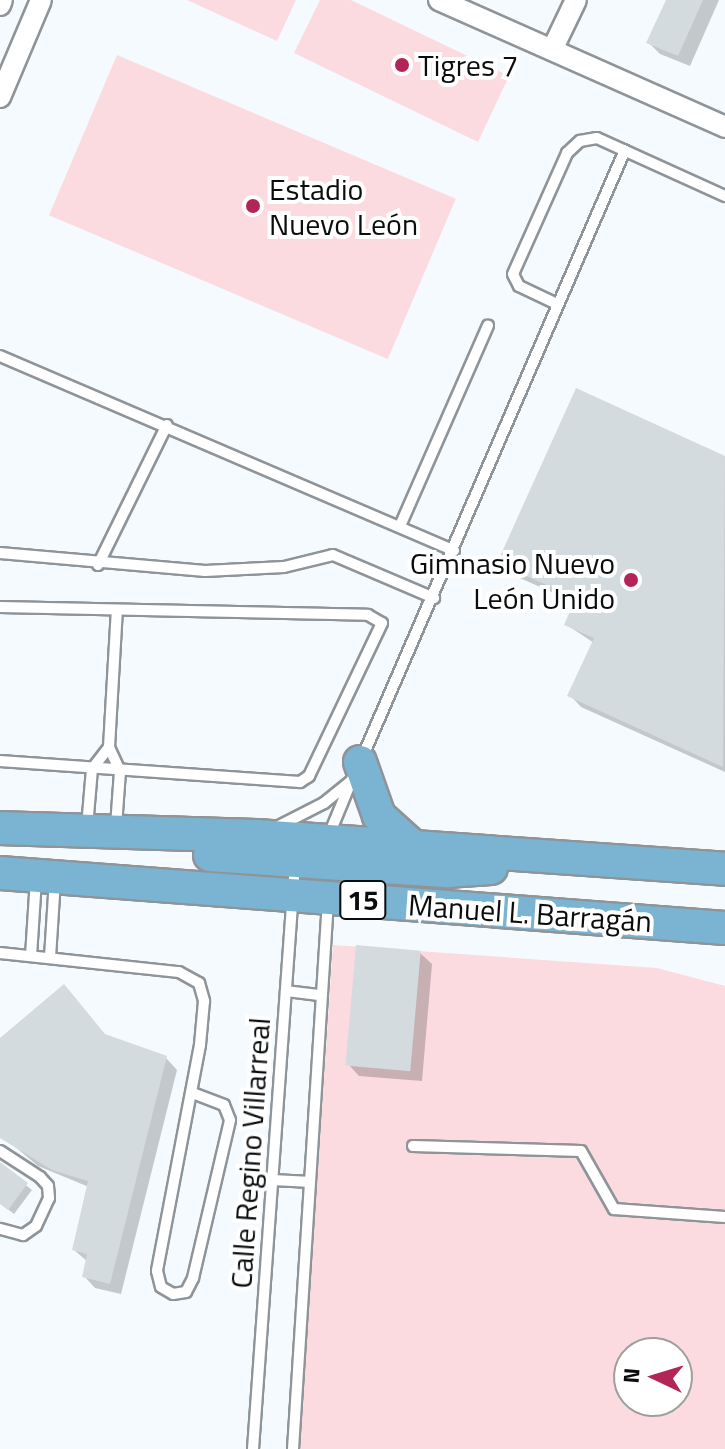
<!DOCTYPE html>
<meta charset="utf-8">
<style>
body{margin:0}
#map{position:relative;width:725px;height:1449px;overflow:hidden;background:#f4fafe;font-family:"Titillium Web",sans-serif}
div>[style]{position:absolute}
.green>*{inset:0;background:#fbdbe0;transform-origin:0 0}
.shadow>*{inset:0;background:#0003}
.building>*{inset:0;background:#d4dbde;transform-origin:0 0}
.roads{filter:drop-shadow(2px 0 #8e9498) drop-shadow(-2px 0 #8e9498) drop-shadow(0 2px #8e9498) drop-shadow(0 -2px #8e9498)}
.service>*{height:10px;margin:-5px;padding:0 5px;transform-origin:5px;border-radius:5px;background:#fff}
.minor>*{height:20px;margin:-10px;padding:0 10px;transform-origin:10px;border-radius:10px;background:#fff}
.trunk>*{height:32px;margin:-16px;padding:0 16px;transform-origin:16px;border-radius:16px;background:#7ab4d2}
.dots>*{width:22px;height:22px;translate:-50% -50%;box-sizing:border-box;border:4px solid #fff;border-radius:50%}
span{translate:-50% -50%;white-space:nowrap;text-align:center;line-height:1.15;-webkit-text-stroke:8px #fff;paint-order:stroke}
.shield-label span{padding:2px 6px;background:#fff;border:2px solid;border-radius:6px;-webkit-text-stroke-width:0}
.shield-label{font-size:28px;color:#0a0c0d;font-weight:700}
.poi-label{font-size:30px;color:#0a0c0d}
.left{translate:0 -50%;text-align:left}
.right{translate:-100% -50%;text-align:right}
.street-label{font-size:30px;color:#0a0c0d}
.north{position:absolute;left:613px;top:1337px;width:80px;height:80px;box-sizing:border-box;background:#fff;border:2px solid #9d9e9e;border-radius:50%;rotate:274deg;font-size:22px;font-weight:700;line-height:32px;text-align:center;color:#0a0c0d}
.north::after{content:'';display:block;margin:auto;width:28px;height:36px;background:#b42557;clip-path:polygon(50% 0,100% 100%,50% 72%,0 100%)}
</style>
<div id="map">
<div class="green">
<div style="clip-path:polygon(187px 0,296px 0,277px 41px)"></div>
<div style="clip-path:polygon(320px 0,351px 0,509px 76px,478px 142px,294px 53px)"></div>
<div style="left:117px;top:55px;width:368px;height:174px;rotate:23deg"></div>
<div style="clip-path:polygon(evenodd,333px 945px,657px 968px,725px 986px,725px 1449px,299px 1449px,333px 945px,629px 1353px,677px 1353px,677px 1401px,629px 1401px,629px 1353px)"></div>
</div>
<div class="shadow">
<div style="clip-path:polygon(668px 0,719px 0,690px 66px,660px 54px,649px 43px)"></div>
<div style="clip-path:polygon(577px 391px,725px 458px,725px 772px,581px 707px,570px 695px,594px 643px,567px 625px,576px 603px,511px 574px,500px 562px)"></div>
<div style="clip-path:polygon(420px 953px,432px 964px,422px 1081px,359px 1076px,348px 1064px)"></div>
<div style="clip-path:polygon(107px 1037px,166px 1058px,177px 1070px,121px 1294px,95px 1288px,84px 1276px,88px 1262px,74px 1250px,89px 1187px,38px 1166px,0 1134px,0 1040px)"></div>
<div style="clip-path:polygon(0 1165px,32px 1190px,14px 1214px,0 1203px)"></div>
</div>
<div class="building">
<div style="clip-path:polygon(666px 0,703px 0,678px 56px,646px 43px)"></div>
<div style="clip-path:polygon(576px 388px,725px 456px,723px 767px,567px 696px,594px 638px,564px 625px,576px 598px,497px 563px)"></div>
<div style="left:356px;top:945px;width:65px;height:121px;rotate:5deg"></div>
<div style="clip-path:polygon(64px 984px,105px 1034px,167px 1056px,110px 1284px,82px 1277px,87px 1254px,72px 1250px,88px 1181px,52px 1170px,0 1138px,0 1038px)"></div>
<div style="clip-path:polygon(0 1162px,28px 1183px,8px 1210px,0 1204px)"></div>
</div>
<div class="roads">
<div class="service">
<div style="left:557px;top:304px;width:42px;rotate:-154.7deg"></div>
<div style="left:519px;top:286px;width:13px;rotate:-117deg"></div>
<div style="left:513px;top:274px;width:133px;rotate:-65.9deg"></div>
<div style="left:567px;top:153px;width:18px;rotate:-43deg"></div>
<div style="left:580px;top:141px;width:17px;rotate:-10deg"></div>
<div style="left:597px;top:138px;width:141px;rotate:24.4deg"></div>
<div style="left:0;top:356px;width:494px;rotate:23.2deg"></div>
<div style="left:400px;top:526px;width:219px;rotate:-66.3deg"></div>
<div style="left:0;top:553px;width:206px;rotate:5deg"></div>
<div style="left:205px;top:571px;width:79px;rotate:-2.9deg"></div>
<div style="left:284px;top:567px;width:50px;rotate:-13.8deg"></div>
<div style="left:333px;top:555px;width:110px;rotate:23.1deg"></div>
<div style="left:98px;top:565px;width:156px;rotate:-63.8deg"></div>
<div style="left:0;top:607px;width:368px;rotate:1.2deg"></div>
<div style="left:368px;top:615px;width:16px;rotate:30deg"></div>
<div style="left:382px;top:623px;width:170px;rotate:115.5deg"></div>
<div style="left:309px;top:776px;width:11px;rotate:146deg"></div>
<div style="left:300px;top:782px;width:301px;rotate:-176deg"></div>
<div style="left:362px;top:758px;width:662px;rotate:-66.61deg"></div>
<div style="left:116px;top:826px;width:55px;rotate:-85.8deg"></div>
<div style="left:120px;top:771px;width:26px;rotate:-115deg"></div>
<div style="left:109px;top:747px;width:137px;rotate:-86.7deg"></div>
<div style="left:87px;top:827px;width:58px;rotate:-85.1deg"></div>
<div style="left:92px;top:769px;width:28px;rotate:-52deg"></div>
<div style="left:275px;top:828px;width:55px;rotate:-27deg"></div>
<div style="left:324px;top:803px;width:33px;rotate:-39deg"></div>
<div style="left:329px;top:835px;width:68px;rotate:-67.6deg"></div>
<div style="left:0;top:953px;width:180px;rotate:6.1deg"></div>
<div style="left:179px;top:972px;width:23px;rotate:29deg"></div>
<div style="left:199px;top:983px;width:19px;rotate:74deg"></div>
<div style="left:204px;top:1001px;width:44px;rotate:95.2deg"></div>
<div style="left:200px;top:1045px;width:230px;rotate:100.8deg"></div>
<div style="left:157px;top:1271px;width:16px;rotate:76deg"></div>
<div style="left:161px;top:1287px;width:14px;rotate:30deg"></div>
<div style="left:173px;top:1294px;width:13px;rotate:-9deg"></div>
<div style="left:186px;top:1292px;width:16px;rotate:-63deg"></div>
<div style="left:193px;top:1278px;width:162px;rotate:-76.8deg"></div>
<div style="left:230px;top:1120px;width:16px;rotate:-112deg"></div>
<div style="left:224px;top:1105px;width:34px;rotate:-159deg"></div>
<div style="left:31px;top:956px;width:78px;rotate:-86.3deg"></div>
<div style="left:50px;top:957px;width:78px;rotate:-86.3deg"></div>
<div style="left:286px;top:991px;width:34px;rotate:7deg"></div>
<div style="left:413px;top:1146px;width:168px;rotate:1.7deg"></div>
<div style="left:581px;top:1151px;width:67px;rotate:60.4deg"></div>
<div style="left:614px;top:1209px;width:111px;rotate:4.1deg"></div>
<div style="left:0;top:1151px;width:48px;rotate:33deg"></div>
<div style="left:40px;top:1177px;width:12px;rotate:48deg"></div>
<div style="left:48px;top:1186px;width:12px;rotate:85deg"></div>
<div style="left:49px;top:1198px;width:31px;rotate:115deg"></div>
<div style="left:36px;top:1226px;width:16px;rotate:145deg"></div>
<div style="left:23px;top:1235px;width:24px;rotate:-165deg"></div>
<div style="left:272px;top:1180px;width:35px;rotate:3deg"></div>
<div style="left:253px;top:1449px;width:588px;rotate:-85.9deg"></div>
<div style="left:293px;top:1449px;width:550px;rotate:-86.35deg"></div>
</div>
<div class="minor">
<div style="left:439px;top:0;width:313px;rotate:23.9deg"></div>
<div style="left:0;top:5px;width:5px;rotate:-68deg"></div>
<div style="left:552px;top:50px;width:55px;rotate:-64.4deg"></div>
<div style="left:0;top:97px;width:105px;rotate:-67.1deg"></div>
</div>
<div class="trunk">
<div style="left:360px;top:762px;width:57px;rotate:70.6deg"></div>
<div style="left:379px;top:816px;width:43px;rotate:42.2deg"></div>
<div style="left:0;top:828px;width:257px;rotate:1.8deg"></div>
<div style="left:257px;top:836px;width:469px;rotate:4deg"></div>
<div style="left:210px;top:855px;width:238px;rotate:3.9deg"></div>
<div style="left:447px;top:871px;width:44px;rotate:-3.9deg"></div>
<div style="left:0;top:873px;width:727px;rotate:4.34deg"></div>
</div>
</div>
<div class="dots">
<div style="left:402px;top:65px;background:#b42557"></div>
<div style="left:253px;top:206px;background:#b42557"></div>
<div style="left:631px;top:580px;background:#b42557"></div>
</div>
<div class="shield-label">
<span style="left:363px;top:900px">15</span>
</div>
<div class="poi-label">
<span class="left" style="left:418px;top:65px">Tigres 7</span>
<span class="left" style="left:269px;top:206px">Estadio<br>Nuevo León</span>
<span class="right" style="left:615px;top:580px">Gimnasio Nuevo<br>León Unido</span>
</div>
<div class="street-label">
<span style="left:530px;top:913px;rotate:4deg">Manuel L. Barragán</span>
<span style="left:250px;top:1153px;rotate:-86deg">Calle Regino Villarreal</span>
</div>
<div class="north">N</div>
</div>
